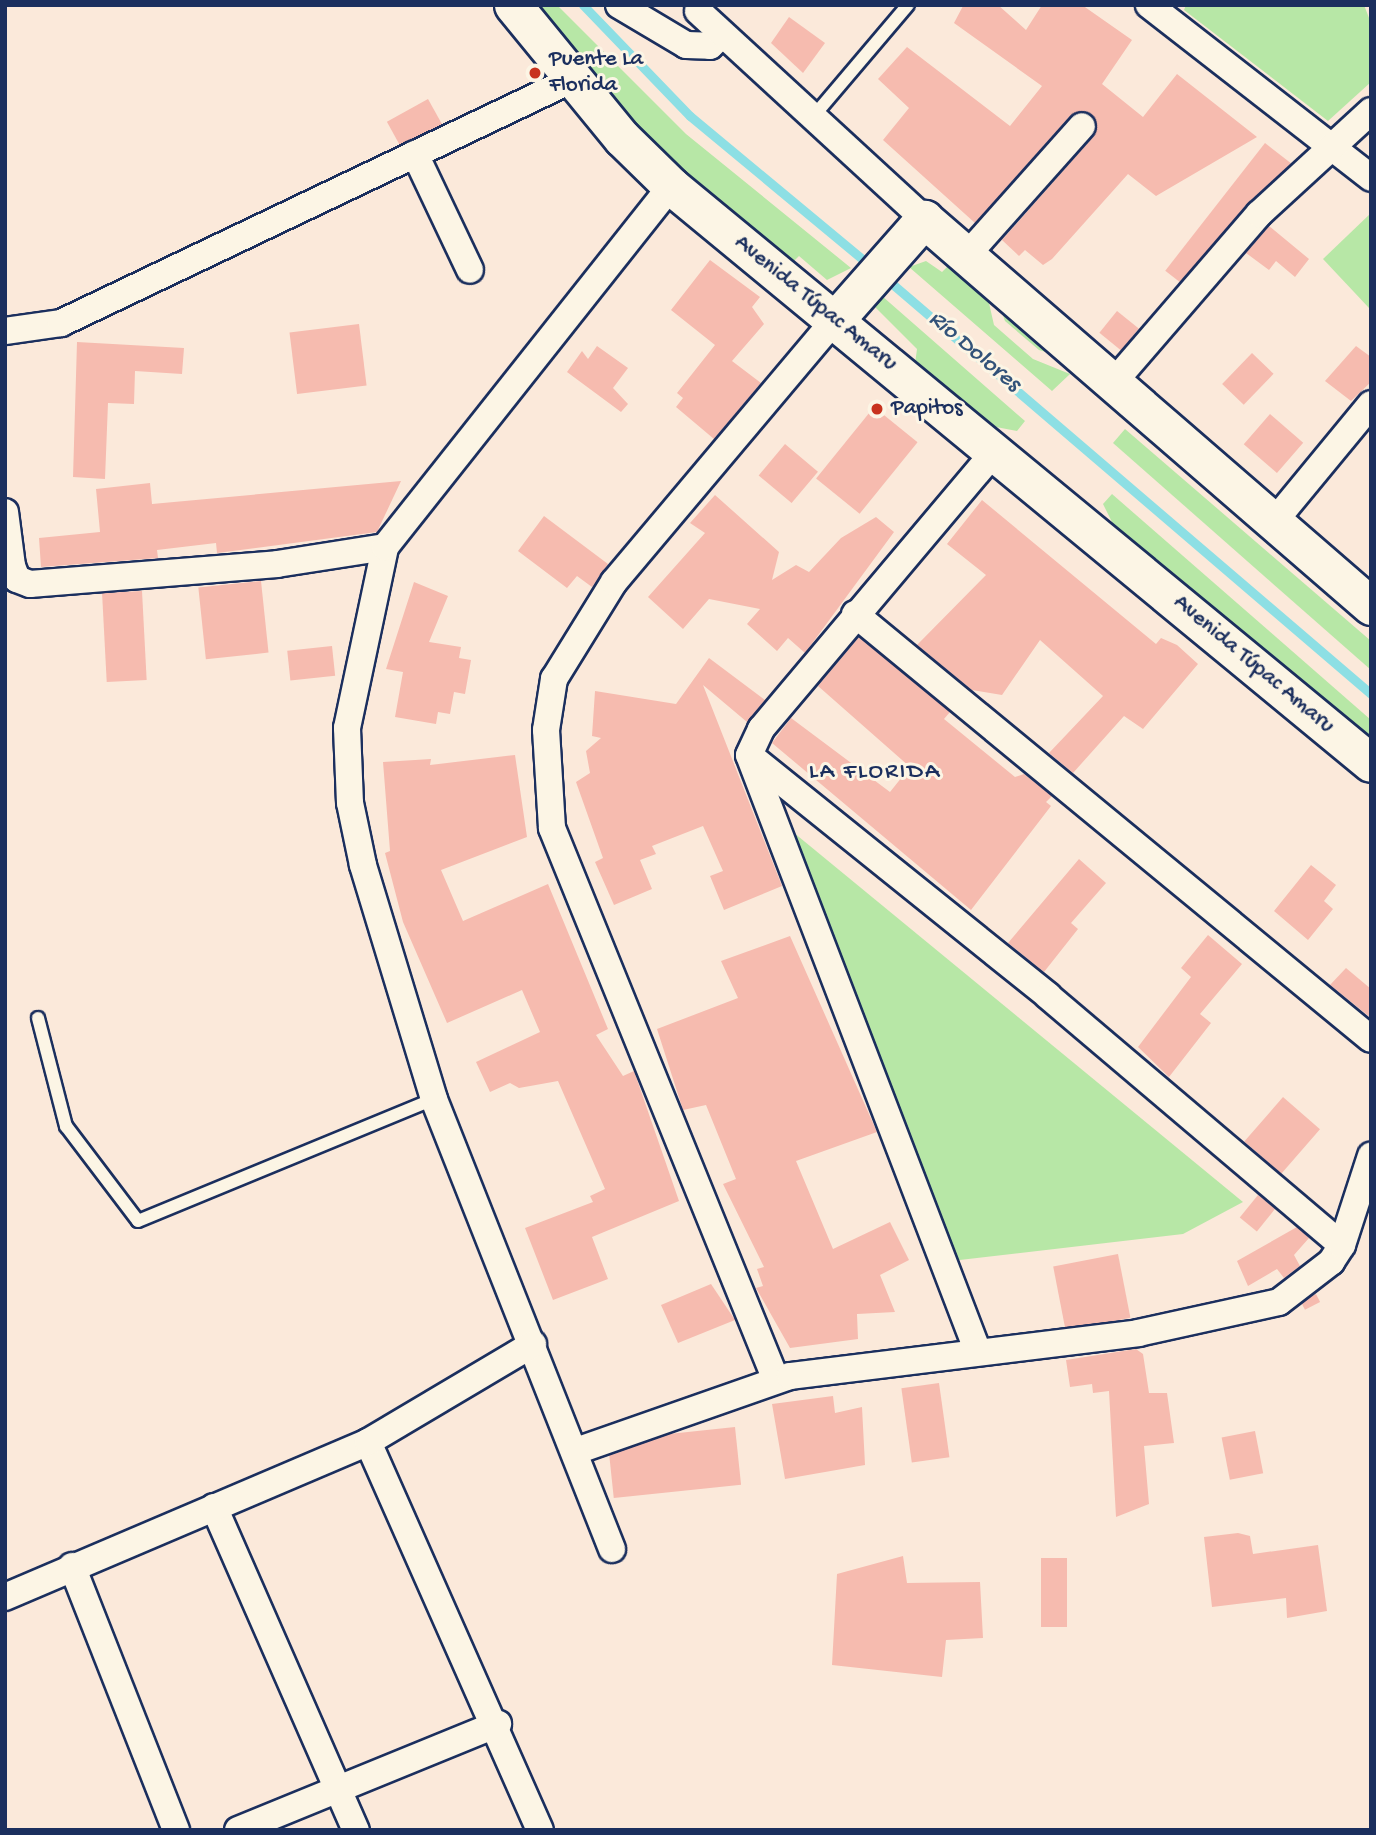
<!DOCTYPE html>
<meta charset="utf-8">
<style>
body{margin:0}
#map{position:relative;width:1376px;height:1835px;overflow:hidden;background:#fbe9da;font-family:"Gochi Hand",sans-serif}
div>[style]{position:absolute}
.green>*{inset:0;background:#b7e7a6}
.stream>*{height:9px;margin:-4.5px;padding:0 4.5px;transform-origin:4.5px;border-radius:4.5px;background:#8ddfe4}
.building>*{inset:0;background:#f6bbaf;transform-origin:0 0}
.roads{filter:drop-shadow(2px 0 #1b2f5e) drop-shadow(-2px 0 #1b2f5e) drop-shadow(0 2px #1b2f5e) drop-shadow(0 -2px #1b2f5e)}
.lane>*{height:12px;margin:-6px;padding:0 6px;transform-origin:6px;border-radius:6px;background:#fcf5e5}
.street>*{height:26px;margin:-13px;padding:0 13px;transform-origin:13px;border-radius:13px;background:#fcf5e5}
.secondary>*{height:37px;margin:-18.5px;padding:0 18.5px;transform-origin:18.5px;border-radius:18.5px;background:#fcf5e5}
.dots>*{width:19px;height:19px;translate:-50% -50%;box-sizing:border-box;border:4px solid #fcf5e5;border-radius:50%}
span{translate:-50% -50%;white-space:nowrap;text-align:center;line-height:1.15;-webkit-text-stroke:6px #fcf5e5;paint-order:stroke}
.poi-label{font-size:23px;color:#1b2f5e}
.left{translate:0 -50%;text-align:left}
.street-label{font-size:23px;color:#1b2f5e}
.water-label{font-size:24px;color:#325279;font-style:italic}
.neighbourhood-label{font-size:24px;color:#1b2f5e;letter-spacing:2px}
.frame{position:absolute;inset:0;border:7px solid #1b2f5e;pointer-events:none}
</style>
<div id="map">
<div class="green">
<div style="clip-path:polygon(530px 5px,557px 5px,686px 134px,851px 268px,827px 280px,799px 256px,791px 264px,660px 154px)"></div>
<div style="clip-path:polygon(1186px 5px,1364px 5px,1371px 23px,1371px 82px,1328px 121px,1184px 10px)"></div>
<div style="clip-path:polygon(1371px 213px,1371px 307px,1369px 308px,1323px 259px)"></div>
<div style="clip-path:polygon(954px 260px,986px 290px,994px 325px,1033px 359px,1070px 374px,1052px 391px,909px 267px,926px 261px,942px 272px)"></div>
<div style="clip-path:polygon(882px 296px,1025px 421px,1017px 431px,996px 427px,915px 364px,917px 349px,875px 307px)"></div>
<div style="clip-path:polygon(998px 301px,1069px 359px,1039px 350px,1005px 321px)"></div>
<div style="clip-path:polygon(1125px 429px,1371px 641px,1371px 670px,1113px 443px)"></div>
<div style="clip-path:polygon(1112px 494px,1371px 720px,1371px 741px,1113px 524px,1103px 504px)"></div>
<div style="clip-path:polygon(782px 823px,1243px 1202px,1183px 1234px,951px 1261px)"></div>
</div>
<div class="stream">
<div style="left:583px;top:5px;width:154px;rotate:46.1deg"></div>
<div style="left:690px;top:116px;width:236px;rotate:39.7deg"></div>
<div style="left:883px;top:276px;width:643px;rotate:40.58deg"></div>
</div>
<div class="building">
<div style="clip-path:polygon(998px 5px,1026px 30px,1042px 5px,1082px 5px,1132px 40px,1102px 84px,1143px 117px,1177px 74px,1257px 137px,1156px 196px,1128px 174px,1052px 259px,1043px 265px,1025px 250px,1019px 256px,1002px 240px,1094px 136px,1093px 115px,1070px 116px,975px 223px,883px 140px,909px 108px,878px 79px,907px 47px,1010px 126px,1042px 86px,954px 23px,963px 6px)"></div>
<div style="clip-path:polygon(789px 17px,825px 43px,803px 73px,771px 43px)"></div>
<div style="left:428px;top:99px;width:29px;height:47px;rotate:61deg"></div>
<div style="left:1265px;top:143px;width:33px;height:162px;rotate:38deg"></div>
<div style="clip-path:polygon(1269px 226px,1309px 259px,1295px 277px,1276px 261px,1269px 270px,1246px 253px)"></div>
<div style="clip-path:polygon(710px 260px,760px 297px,752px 307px,764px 324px,732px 361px,761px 383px,714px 439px,676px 407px,683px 398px,677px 393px,715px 345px,671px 310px)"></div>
<div style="left:1117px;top:311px;width:28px;height:28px;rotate:39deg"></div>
<div style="left:359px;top:324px;width:62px;height:70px;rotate:83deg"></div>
<div style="clip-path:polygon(77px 342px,184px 348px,182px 374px,135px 371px,134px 404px,108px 403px,105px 479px,73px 477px)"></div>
<div style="clip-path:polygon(597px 346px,628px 368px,613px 388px,628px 404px,621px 412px,567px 372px,582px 351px,588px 359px)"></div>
<div style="clip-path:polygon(1356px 346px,1371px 357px,1371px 382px,1351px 401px,1325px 381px)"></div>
<div style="left:1252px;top:353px;width:30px;height:43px;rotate:44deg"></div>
<div style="left:874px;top:407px;width:56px;height:92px;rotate:39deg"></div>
<div style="left:1270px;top:414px;width:44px;height:40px;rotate:41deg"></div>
<div style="left:785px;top:444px;width:43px;height:41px;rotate:40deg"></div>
<div style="clip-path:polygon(401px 481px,377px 532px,217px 553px,216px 543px,157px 550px,158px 558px,41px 567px,39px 538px,100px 532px,96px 489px,150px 483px,152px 504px)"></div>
<div style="clip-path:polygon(715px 495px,779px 552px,772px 580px,796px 565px,809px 572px,841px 538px,876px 517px,894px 532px,805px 653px,788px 638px,777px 651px,747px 624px,760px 609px,709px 599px,683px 629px,648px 597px,705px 533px,690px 523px)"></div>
<div style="clip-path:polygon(982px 500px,1156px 644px,1161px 638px,1177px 645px,1198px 664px,1143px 729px,1124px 716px,1073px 773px,1049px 753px,1103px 696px,1040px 640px,1002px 695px,972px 690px,917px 645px,986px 575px,947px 544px)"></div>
<div style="clip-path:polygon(544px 516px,608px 564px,592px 587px,577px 576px,567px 588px,518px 551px)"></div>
<div style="left:261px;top:581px;width:72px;height:63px;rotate:84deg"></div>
<div style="clip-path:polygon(414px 582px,448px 596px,429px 642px,461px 647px,459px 658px,471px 660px,465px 694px,454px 692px,450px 714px,438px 712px,436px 724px,395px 717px,403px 672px,386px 669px)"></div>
<div style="left:142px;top:591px;width:89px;height:40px;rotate:87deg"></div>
<div style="clip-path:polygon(859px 637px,950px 712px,944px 719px,1015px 777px,1024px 774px,1052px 796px,1046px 802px,1051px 806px,971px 910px,772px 743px,791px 718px,890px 792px,910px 767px,818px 686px)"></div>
<div style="left:332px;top:646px;width:30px;height:45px;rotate:84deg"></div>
<div style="clip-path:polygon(709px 658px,765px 700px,747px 722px,703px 685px,782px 886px,724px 910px,710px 876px,723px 871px,703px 826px,652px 846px,656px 854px,640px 860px,652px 889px,614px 905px,595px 862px,603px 858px,576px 782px,590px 773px,586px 751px,601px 738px,592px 736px,595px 691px,676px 704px)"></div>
<div style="clip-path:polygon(515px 755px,527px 837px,441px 870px,463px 921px,548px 884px,608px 1029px,596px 1035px,623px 1076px,634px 1071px,679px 1201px,592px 1237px,608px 1279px,553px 1300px,525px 1228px,593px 1202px,590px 1196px,605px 1189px,558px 1081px,519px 1088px,510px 1083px,490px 1092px,476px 1062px,540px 1032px,522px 990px,447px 1023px,403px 922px,385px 853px,390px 851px,383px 762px,431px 759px,430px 765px)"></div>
<div style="clip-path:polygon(1079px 859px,1106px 883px,1071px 923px,1078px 929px,1044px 972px,1008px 943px)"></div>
<div style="clip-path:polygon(1311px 865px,1336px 885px,1324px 901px,1333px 909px,1308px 940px,1274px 911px)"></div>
<div style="clip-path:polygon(1208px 935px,1242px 964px,1200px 1014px,1211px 1023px,1169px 1077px,1138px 1047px,1191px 977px,1181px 968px)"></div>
<div style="clip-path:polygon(790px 936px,877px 1132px,796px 1161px,833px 1249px,890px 1222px,909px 1260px,880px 1275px,895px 1312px,857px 1314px,858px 1339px,790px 1348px,756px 1288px,763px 1286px,757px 1269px,764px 1267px,723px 1184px,736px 1179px,706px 1105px,683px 1110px,657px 1029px,738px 998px,721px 961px)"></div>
<div style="clip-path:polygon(1346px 968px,1371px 989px,1371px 1018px,1330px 985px)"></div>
<div style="left:1283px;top:1097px;width:49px;height:59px;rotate:41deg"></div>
<div style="left:1258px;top:1195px;width:22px;height:29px;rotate:39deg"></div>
<div style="clip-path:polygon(1297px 1227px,1309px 1238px,1294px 1255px,1300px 1266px,1284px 1278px,1277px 1269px,1248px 1286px,1237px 1261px)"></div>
<div style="left:1118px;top:1254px;width:65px;height:66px;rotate:79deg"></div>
<div style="clip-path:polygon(711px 1284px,735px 1320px,678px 1343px,661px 1305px)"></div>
<div style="left:1316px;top:1294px;width:9px;height:17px;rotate:63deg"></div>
<div style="clip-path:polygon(1136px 1349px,1143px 1354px,1149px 1393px,1167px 1393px,1174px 1443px,1144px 1446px,1149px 1504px,1116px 1517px,1109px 1391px,1093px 1393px,1092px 1384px,1070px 1387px,1066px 1360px)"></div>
<div style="left:939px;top:1383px;width:75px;height:38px;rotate:82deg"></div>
<div style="clip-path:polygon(833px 1396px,835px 1413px,862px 1407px,865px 1465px,785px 1479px,772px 1404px)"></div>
<div style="left:735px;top:1427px;width:58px;height:128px;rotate:84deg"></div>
<div style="left:1255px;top:1431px;width:43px;height:34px;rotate:79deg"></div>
<div style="clip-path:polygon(1238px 1533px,1250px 1536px,1253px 1554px,1318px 1545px,1327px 1611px,1287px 1618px,1286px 1598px,1212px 1607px,1204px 1537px)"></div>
<div style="clip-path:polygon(903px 1556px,907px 1583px,980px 1582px,983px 1638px,946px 1640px,942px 1677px,832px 1665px,837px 1574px)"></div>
<div style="left:1041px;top:1558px;width:26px;height:69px"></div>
</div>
<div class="roads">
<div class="lane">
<div style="left:812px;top:118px;width:148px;rotate:-49.7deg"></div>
<div style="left:38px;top:1018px;width:112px;rotate:75.5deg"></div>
<div style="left:66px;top:1126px;width:119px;rotate:52.8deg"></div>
<div style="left:138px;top:1221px;width:320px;rotate:-22.4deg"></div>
</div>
<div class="street">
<div style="left:619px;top:5px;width:78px;rotate:30.8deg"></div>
<div style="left:686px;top:45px;width:24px;rotate:2deg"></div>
<div style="left:710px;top:46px;width:16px;rotate:-45deg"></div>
<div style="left:1149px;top:5px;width:281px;rotate:37.9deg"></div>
<div style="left:698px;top:11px;width:307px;rotate:42.6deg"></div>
<div style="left:415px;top:154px;width:128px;rotate:64.6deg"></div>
<div style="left:968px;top:254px;width:171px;rotate:-48.3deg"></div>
<div style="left:5px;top:331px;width:57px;rotate:-8.1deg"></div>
<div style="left:61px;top:323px;width:567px;rotate:-25.48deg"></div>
<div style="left:1114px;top:382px;width:222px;rotate:-49.2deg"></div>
<div style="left:1259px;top:214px;width:152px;rotate:-42.6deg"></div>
<div style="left:5px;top:512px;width:54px;rotate:82.6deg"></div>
<div style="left:12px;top:566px;width:14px;rotate:69deg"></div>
<div style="left:17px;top:579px;width:14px;rotate:21deg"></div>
<div style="left:30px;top:584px;width:248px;rotate:-4.6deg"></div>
<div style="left:277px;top:564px;width:109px;rotate:-8.9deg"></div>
<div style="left:1273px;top:523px;width:154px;rotate:-50.5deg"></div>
<div style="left:855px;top:614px;width:668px;rotate:39.48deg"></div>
<div style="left:750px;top:756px;width:383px;rotate:38.8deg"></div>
<div style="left:1048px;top:996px;width:385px;rotate:40.3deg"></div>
<div style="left:978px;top:1352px;width:639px;rotate:-110.99deg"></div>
<div style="left:749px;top:755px;width:29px;rotate:-65deg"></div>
<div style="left:761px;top:729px;width:363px;rotate:-49.9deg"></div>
<div style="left:776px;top:1380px;width:596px;rotate:-112.09deg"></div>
<div style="left:552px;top:828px;width:98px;rotate:-93.5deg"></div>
<div style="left:546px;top:730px;width:52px;rotate:-81.1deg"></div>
<div style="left:554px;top:679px;width:114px;rotate:-58.3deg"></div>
<div style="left:614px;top:582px;width:343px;rotate:-49.9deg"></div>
<div style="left:368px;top:1442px;width:424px;rotate:66.1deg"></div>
<div style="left:576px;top:1451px;width:227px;rotate:-19.3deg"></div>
<div style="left:790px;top:1376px;width:351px;rotate:-7deg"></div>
<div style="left:1138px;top:1333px;width:144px;rotate:-12.4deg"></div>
<div style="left:1279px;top:1302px;width:66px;rotate:-37.6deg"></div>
<div style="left:1331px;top:1262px;width:20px;rotate:-57deg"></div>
<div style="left:1342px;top:1245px;width:94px;rotate:-72deg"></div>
<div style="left:214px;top:1507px;width:353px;rotate:66.3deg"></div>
<div style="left:612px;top:1549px;width:484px;rotate:-111.6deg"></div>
<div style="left:434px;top:1099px;width:245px;rotate:-106.9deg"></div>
<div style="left:363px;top:865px;width:63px;rotate:-101.8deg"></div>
<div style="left:350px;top:803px;width:75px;rotate:-92.3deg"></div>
<div style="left:347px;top:728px;width:185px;rotate:-78.1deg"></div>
<div style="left:385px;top:547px;width:461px;rotate:-51.6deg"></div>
<div style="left:72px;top:1566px;width:284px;rotate:68.5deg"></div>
<div style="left:5px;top:1597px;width:395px;rotate:-23.1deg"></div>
<div style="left:368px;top:1442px;width:192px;rotate:-30.7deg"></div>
<div style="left:238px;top:1830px;width:281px;rotate:-22.2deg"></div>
</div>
<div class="secondary">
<div style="left:513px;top:5px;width:172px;rotate:50.7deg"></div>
<div style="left:622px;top:138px;width:69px;rotate:44.4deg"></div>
<div style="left:671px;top:186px;width:907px;rotate:39.5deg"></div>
<div style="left:835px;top:320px;width:135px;rotate:-48.6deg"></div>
<div style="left:924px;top:219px;width:591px;rotate:40.89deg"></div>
</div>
</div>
<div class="dots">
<div style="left:535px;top:73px;background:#c8321e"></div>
<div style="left:877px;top:409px;background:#c8321e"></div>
</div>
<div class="poi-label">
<span class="left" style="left:549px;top:73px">Puente La<br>Florida</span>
<span class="left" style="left:891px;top:409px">Papitos</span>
</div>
<div class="street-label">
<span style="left:815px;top:304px;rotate:39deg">Avenida Túpac Amaru</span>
<span style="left:1253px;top:665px;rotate:40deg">Avenida Túpac Amaru</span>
</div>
<div class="water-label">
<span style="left:974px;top:352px;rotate:40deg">Río Dolores</span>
</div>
<div class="neighbourhood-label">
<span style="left:875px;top:773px">LA FLORIDA</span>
</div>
<div class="frame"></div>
</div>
